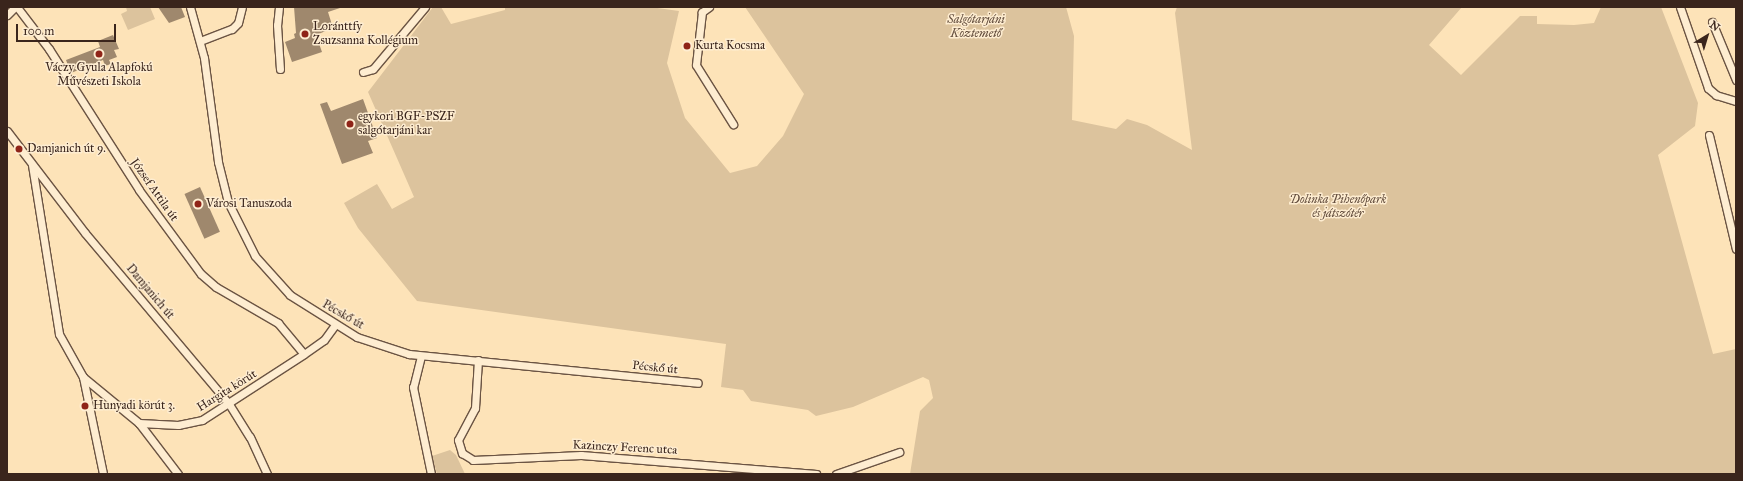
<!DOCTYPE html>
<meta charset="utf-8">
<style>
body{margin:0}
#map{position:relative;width:1743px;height:481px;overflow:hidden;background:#fde3b8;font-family:"IM FELL Great Primer",serif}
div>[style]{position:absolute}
.green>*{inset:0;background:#dcc39d}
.building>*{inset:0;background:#9f886d;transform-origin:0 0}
.roads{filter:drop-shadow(1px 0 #6b5443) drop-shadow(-1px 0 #6b5443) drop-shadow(0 1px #6b5443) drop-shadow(0 -1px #6b5443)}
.minor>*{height:7px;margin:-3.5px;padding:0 3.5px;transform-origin:3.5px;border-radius:3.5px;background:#feedd1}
.dots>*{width:11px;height:11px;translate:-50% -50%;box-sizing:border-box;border:2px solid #feedd1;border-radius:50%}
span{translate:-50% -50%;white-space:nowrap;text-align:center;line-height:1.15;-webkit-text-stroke:3px #feedd1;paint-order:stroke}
.park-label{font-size:12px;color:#624c3c;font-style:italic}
.poi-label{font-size:12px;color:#3a251c}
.left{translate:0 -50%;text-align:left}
.street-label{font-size:12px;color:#3a251c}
.frame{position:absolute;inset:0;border:8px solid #3a251c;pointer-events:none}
.north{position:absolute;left:1687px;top:16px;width:40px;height:40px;-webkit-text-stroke:3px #feedd1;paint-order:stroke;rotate:38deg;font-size:11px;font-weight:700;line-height:16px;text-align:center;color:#3a251c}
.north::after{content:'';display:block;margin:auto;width:14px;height:18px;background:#3a251c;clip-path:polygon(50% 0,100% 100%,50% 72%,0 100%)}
.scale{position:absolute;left:16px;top:24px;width:100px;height:18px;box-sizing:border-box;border:2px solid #3a251c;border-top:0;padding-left:5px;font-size:12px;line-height:14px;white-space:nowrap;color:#3a251c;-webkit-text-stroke:3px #feedd1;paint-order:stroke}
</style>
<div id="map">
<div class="green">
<div style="clip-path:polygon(126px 7px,150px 7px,155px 19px,128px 30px,121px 14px,127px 11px)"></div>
<div style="clip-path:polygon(433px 7px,441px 7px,451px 24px,505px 10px,505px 7px,650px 7px,679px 11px,667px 63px,685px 118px,730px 173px,757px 166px,783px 136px,804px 94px,745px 7px,1066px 7px,1074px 36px,1072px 120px,1116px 129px,1127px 119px,1147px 125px,1192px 150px,1175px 13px,1177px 7px,1462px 7px,1429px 45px,1461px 75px,1520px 16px,1537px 16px,1537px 24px,1574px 25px,1594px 23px,1601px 7px,1661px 7px,1698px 103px,1695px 126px,1658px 155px,1713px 354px,1736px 349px,1736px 474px,910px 474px,920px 411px,933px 398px,929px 380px,923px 377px,853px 407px,816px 416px,808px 410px,751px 401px,743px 390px,721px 387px,726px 344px,417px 301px,358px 228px,344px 203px,377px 184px,392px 209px,414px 197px,368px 92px)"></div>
<div style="clip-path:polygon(450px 450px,456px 455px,465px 474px,437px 474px,432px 456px)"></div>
</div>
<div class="building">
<div style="clip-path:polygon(158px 7px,181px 7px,185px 17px,169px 23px)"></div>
<div style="clip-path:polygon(294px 7px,340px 8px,328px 12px,333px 28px,316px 35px,322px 52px,292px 62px,285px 42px,295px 38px,294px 34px,296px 33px)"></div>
<div style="clip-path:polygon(113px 35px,119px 49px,114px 50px,117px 57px,109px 60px,111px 64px,105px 66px,103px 60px,71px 73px,66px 60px,100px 47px,98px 41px)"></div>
<div style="clip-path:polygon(363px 99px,377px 138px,368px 141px,373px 153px,342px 164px,320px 104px,327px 102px,331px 111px)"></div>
<div style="left:200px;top:187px;width:49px;height:17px;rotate:66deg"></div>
</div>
<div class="roads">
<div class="minor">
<div style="left:17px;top:7px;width:53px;rotate:52.7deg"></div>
<div style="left:49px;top:49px;width:167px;rotate:57.4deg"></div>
<div style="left:139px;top:190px;width:104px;rotate:53.6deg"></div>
<div style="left:201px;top:274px;width:20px;rotate:41deg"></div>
<div style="left:216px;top:287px;width:72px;rotate:30.1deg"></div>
<div style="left:278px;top:323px;width:40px;rotate:50deg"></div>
<div style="left:190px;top:7px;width:53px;rotate:74.6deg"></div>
<div style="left:204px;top:58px;width:105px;rotate:82.3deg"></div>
<div style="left:218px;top:162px;width:41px;rotate:76deg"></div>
<div style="left:228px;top:202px;width:60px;rotate:63.4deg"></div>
<div style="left:255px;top:256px;width:52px;rotate:48.1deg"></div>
<div style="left:290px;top:295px;width:79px;rotate:32.1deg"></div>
<div style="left:357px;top:337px;width:55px;rotate:18.1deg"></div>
<div style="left:409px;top:354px;width:290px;rotate:5.7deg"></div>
<div style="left:279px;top:7px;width:18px;rotate:96deg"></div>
<div style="left:277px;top:25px;width:44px;rotate:86.1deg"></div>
<div style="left:709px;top:7px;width:9px;rotate:144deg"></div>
<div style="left:702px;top:12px;width:53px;rotate:96.5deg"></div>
<div style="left:696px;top:65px;width:70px;rotate:57.9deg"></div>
<div style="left:1680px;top:7px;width:86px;rotate:70.9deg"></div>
<div style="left:1708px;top:88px;width:11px;rotate:41deg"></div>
<div style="left:1716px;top:95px;width:21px;rotate:17deg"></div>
<div style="left:7px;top:15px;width:11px;rotate:-45deg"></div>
<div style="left:1712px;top:22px;width:63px;rotate:67.5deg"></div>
<div style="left:200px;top:41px;width:34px;rotate:-21deg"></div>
<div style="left:232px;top:29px;width:8px;rotate:-45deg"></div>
<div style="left:238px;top:23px;width:16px;rotate:-76deg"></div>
<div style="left:363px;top:72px;width:10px;rotate:-17deg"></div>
<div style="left:373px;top:69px;width:81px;rotate:-50deg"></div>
<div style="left:7px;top:131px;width:128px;rotate:52.6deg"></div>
<div style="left:85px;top:233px;width:224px;rotate:49.9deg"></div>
<div style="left:229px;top:404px;width:39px;rotate:58deg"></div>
<div style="left:250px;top:437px;width:41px;rotate:65.3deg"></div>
<div style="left:1709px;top:135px;width:117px;rotate:76.7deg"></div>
<div style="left:32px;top:165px;width:171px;rotate:80.9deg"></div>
<div style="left:59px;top:334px;width:49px;rotate:60.8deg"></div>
<div style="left:83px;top:377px;width:72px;rotate:39.4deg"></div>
<div style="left:139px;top:423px;width:39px;rotate:3deg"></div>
<div style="left:178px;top:425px;width:25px;rotate:-12deg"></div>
<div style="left:202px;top:420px;width:121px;rotate:-32.9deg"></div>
<div style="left:304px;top:354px;width:24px;rotate:-35deg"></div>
<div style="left:324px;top:340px;width:19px;rotate:-54deg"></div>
<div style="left:421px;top:356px;width:32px;rotate:104deg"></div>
<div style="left:413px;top:387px;width:89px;rotate:78.3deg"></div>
<div style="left:478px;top:360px;width:48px;rotate:93.6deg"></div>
<div style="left:475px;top:408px;width:36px;rotate:118deg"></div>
<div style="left:458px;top:440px;width:14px;rotate:73deg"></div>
<div style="left:462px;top:453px;width:13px;rotate:32deg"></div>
<div style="left:473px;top:460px;width:108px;rotate:-2.7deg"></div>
<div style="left:581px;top:455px;width:236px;rotate:4.6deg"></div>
<div style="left:83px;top:377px;width:99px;rotate:78.3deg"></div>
<div style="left:139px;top:423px;width:64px;rotate:52.6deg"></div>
<div style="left:836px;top:474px;width:67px;rotate:-19.2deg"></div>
</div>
</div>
<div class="dots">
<div style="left:305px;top:34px;background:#8f2418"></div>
<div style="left:687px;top:46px;background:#8f2418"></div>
<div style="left:99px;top:54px;background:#8f2418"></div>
<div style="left:350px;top:124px;background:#8f2418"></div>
<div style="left:19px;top:149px;background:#8f2418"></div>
<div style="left:198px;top:204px;background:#8f2418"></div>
<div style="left:85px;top:406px;background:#8f2418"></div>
</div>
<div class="park-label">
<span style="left:976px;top:27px">Salgótarjáni<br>Köztemető</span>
<span style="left:1338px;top:207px">Dolinka Pihenőpark<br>és játszótér</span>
</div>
<div class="poi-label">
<span class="left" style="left:313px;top:34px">Loránttfy<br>Zsuzsanna Kollégium</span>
<span class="left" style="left:695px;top:46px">Kurta Kocsma</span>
<span style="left:99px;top:75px">Váczy Gyula Alapfokú<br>Művészeti Iskola</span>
<span class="left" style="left:358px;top:124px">egykori BGF-PSZF<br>salgótarjáni kar</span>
<span class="left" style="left:27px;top:149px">Damjanich út 9.</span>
<span class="left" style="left:206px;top:204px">Városi Tanuszoda</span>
<span class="left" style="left:93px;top:406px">Hunyadi körút 3.</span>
</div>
<div class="street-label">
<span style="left:154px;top:190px;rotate:55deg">József Attila út</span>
<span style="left:150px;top:292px;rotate:50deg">Damjanich út</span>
<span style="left:343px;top:315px;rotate:30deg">Pécskő út</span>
<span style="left:655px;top:368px;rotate:6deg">Pécskő út</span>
<span style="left:227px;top:391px;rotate:-32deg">Hargita körút</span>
<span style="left:625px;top:448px;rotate:3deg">Kazinczy Ferenc utca</span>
</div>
<div class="frame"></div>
<div class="north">N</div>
<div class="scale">100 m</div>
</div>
